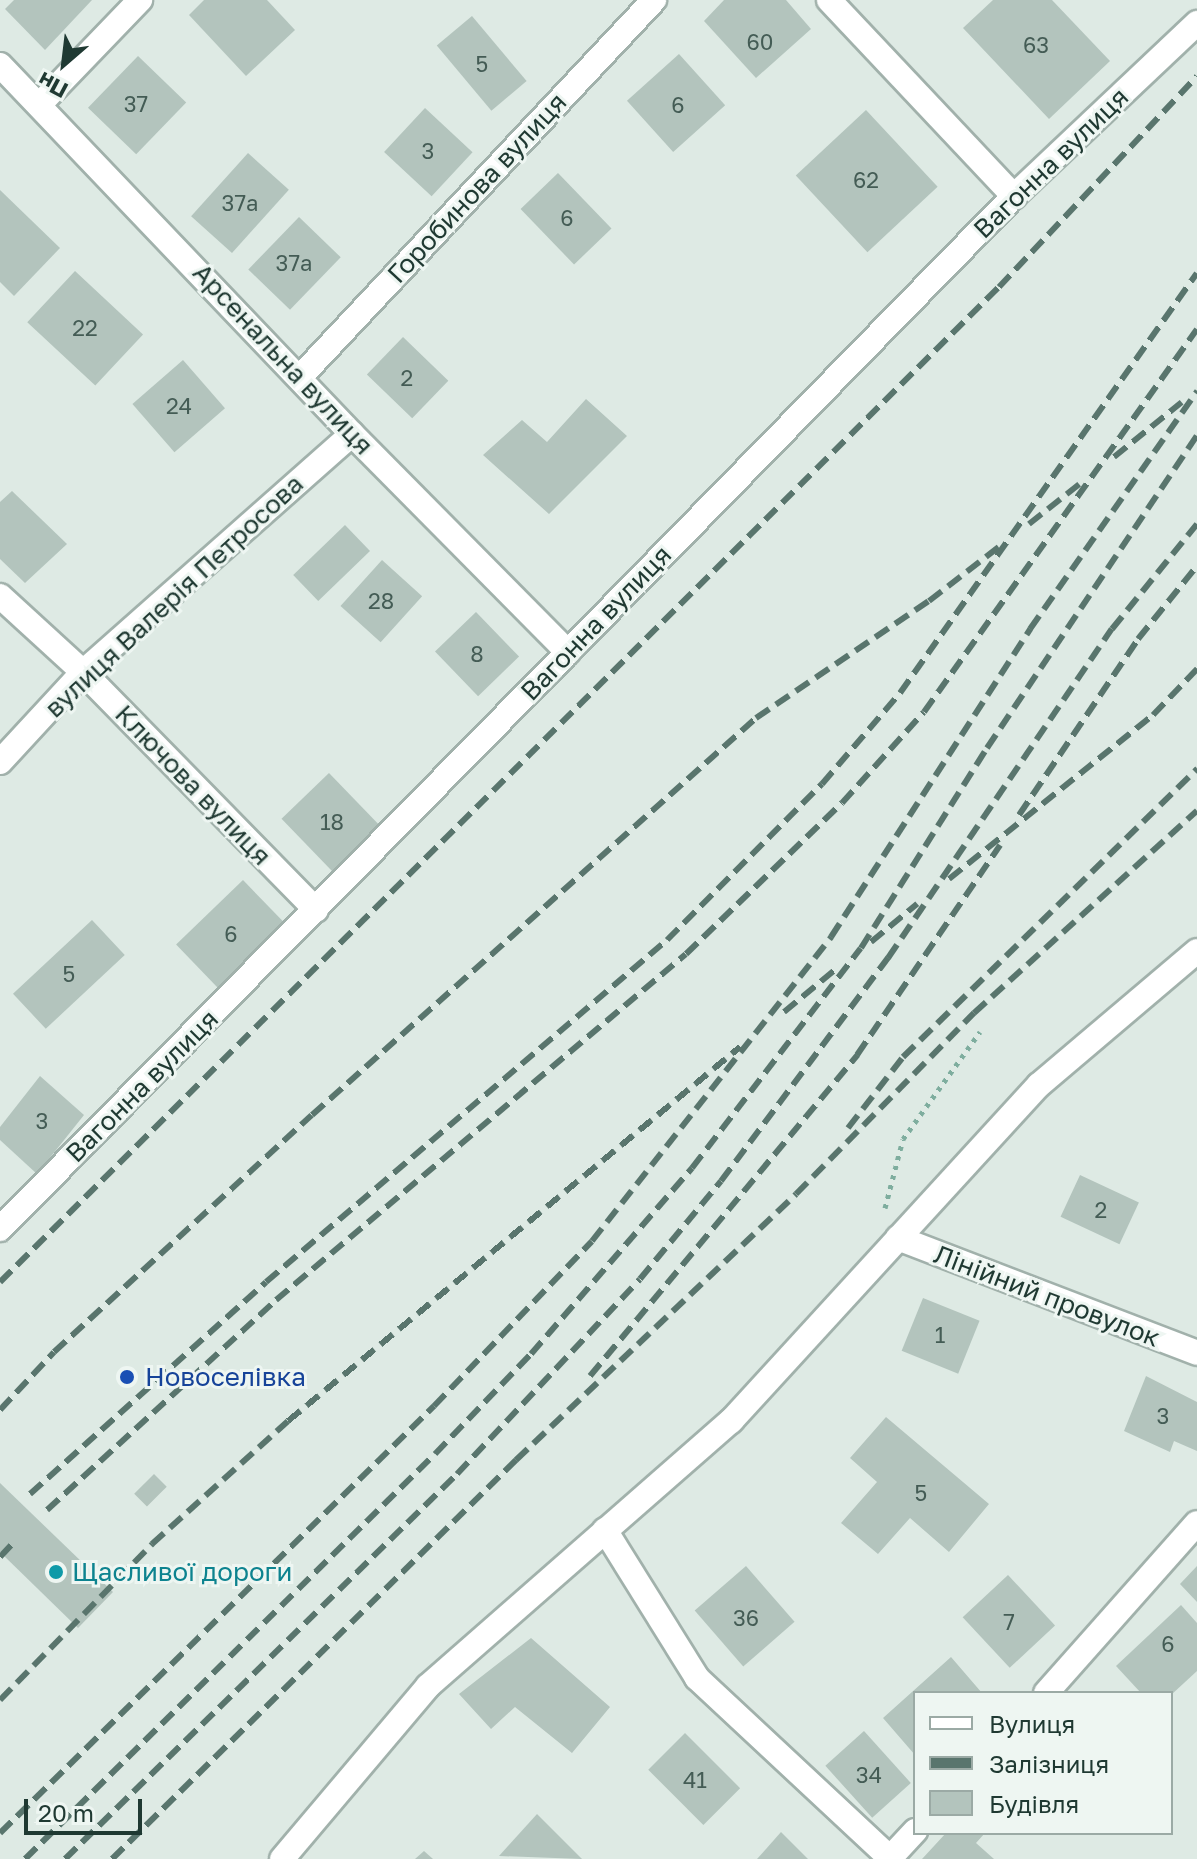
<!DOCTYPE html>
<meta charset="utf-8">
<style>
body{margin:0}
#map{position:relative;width:1197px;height:1859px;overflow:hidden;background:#deeae4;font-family:"Golos Text",sans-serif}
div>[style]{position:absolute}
.building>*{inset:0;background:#b3c4bd;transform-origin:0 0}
.path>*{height:5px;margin-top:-2.5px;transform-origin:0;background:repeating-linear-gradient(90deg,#7ead9e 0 4px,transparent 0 10px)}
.roads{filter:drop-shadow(2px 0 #a1b1ab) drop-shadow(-2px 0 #a1b1ab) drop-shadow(0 2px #a1b1ab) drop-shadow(0 -2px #a1b1ab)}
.pedestrian>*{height:24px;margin:-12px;padding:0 12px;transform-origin:12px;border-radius:12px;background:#fff}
.minor>*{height:24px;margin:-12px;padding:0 12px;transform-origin:12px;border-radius:12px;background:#fff}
.rail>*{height:6px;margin-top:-3px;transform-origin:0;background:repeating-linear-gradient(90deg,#59756d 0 16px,transparent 0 24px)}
.dots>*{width:22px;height:22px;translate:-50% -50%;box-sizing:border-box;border:4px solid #eef6f2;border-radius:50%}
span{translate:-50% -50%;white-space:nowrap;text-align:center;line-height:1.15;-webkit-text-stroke:6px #eef6f2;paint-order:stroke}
.number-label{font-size:22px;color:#445c55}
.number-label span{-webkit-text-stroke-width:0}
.street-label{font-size:26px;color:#1f3932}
.transit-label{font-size:26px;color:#164399}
.left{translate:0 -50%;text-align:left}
.culture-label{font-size:26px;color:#0d838f}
.legend{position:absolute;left:913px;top:1691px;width:260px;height:144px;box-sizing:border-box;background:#eef6f2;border:2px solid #9baaa5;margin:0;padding:10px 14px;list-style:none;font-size:24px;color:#1f3932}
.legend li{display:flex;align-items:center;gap:16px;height:40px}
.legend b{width:40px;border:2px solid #9baaa5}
.north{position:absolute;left:24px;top:24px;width:80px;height:80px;-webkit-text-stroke:6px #eef6f2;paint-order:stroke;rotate:208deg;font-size:22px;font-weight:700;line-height:32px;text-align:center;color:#1f3932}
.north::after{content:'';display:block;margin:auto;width:28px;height:36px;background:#1f3932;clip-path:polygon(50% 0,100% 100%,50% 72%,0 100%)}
.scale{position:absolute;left:24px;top:1799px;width:118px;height:36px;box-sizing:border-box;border:4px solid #1f3932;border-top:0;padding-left:10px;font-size:24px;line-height:28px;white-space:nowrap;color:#1f3932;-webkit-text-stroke:6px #eef6f2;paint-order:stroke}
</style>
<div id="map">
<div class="building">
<div style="clip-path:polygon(14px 0,92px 0,45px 50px,5px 9px)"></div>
<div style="clip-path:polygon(204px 0,267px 0,295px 30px,246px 76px,189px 15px)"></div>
<div style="clip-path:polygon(724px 0,786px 0,811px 29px,756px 78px,704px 21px)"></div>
<div style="clip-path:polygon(993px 0,1052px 0,1110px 61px,1049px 119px,963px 28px)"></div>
<div style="left:472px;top:16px;width:85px;height:46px;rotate:50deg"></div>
<div style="left:679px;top:54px;width:69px;height:70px;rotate:48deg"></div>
<div style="left:138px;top:56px;width:67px;height:72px;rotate:44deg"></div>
<div style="left:425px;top:108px;width:65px;height:60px;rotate:43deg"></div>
<div style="left:866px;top:110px;width:105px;height:96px;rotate:47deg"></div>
<div style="left:248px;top:153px;width:55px;height:85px;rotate:42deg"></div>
<div style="left:558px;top:173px;width:77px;height:52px;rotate:46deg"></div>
<div style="clip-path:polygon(0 190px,60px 248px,14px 296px,0 282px)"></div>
<div style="left:299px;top:217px;width:58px;height:73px;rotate:44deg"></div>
<div style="left:75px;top:271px;width:93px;height:70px;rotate:43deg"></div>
<div style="left:403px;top:337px;width:63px;height:52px;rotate:44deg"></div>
<div style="left:183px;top:360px;width:64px;height:67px;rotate:49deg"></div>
<div style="clip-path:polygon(586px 399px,627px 436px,549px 514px,483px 455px,522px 420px,547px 442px)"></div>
<div style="clip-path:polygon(12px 491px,67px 544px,25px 583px,0 559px,0 502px)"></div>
<div style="left:345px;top:525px;width:36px;height:72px;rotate:46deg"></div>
<div style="left:382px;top:560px;width:54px;height:62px;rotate:42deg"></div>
<div style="left:476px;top:612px;width:62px;height:57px;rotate:46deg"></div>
<div style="left:329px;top:773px;width:73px;height:66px;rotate:46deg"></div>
<div style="left:243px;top:880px;width:62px;height:93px;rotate:46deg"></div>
<div style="left:92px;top:920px;width:48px;height:108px;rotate:47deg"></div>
<div style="clip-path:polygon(40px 1076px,84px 1115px,37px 1174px,0 1140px,0 1127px)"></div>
<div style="left:1080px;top:1175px;width:65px;height:46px;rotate:25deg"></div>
<div style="left:923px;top:1298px;width:61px;height:57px;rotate:22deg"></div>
<div style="clip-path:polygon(1146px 1376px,1197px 1402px,1197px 1451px,1174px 1441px,1170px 1452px,1124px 1431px)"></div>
<div style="clip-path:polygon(886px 1417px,989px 1504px,949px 1552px,910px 1518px,878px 1554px,841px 1523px,877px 1482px,850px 1458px)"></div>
<div style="left:154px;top:1474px;width:18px;height:28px;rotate:45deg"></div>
<div style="clip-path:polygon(0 1483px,113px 1592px,78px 1628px,0 1552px)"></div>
<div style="left:746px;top:1566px;width:74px;height:68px;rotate:49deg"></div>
<div style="clip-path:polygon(1197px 1566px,1197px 1602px,1180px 1584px)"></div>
<div style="left:1008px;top:1575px;width:69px;height:62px;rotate:47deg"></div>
<div style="clip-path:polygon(1181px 1605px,1197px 1623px,1197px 1671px,1171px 1695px,1141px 1693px,1116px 1666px)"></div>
<div style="clip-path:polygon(531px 1638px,610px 1707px,572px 1753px,515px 1707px,491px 1729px,459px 1694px)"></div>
<div style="clip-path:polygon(951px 1657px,982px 1693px,915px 1693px,915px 1755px,883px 1718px)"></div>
<div style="left:864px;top:1731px;width:70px;height:52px;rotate:48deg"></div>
<div style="left:685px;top:1733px;width:78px;height:52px;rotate:45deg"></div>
<div style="clip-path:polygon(537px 1814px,582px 1859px,499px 1856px)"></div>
<div style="clip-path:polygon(781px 1832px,808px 1859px,757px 1859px)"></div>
<div style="clip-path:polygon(946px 1833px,985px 1833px,976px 1843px,994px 1859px,922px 1859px)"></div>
<div style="clip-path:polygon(424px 1851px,433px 1859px,415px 1859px)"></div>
</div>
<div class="path">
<div style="left:885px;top:1208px;width:71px;rotate:-75.4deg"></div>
<div style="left:903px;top:1139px;width:132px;rotate:-54.3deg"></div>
</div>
<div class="roads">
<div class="pedestrian">
<div style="left:0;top:1229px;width:810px;rotate:-45.45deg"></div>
</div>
<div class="minor">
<div style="left:829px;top:0;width:270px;rotate:46.7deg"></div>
<div style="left:0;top:65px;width:510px;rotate:46.35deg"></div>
<div style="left:352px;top:434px;width:307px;rotate:45.3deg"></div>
<div style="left:568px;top:652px;width:638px;rotate:-45.64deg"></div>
<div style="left:1014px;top:196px;width:252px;rotate:-43.4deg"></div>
<div style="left:39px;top:105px;width:146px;rotate:-46.1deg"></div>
<div style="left:301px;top:376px;width:516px;rotate:-46.81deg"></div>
<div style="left:0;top:596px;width:113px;rotate:42.5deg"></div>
<div style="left:83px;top:672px;width:333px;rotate:45.6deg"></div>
<div style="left:0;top:762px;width:122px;rotate:-47.3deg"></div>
<div style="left:83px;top:672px;width:359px;rotate:-41.5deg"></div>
<div style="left:898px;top:1238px;width:320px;rotate:21deg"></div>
<div style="left:605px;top:1530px;width:174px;rotate:58.1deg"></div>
<div style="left:697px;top:1678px;width:265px;rotate:43deg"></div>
<div style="left:1046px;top:1693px;width:227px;rotate:-48.4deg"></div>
<div style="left:890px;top:1858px;width:37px;rotate:-47deg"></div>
<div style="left:282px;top:1859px;width:226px;rotate:-49.8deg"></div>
<div style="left:428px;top:1686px;width:403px;rotate:-41.2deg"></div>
<div style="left:731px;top:1421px;width:456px;rotate:-47.5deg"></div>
<div style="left:1039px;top:1085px;width:207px;rotate:-40.3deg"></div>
</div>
</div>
<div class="rail">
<div style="left:1114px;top:457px;width:87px;rotate:-39deg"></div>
<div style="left:1029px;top:524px;width:68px;rotate:-38.4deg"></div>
<div style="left:1019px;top:815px;width:212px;rotate:-55.9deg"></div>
<div style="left:1138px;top:639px;width:94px;rotate:-51.1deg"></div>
<div style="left:949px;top:879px;width:262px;rotate:-38.8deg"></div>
<div style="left:1153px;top:715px;width:64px;rotate:-46.3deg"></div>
<div style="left:871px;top:942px;width:60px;rotate:-39.6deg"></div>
<div style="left:784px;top:1012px;width:67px;rotate:-39.6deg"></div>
<div style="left:848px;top:1128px;width:90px;rotate:-52.2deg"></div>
<div style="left:903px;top:1057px;width:412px;rotate:-44.4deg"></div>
<div style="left:0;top:1282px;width:1410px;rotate:-44.89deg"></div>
<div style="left:999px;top:287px;width:289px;rotate:-46.8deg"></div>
<div style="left:590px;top:1376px;width:418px;rotate:-50.2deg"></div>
<div style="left:857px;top:1055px;width:254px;rotate:-55.7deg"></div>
<div style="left:0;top:1410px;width:79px;rotate:-47deg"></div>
<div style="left:54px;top:1352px;width:350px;rotate:-42.6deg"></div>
<div style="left:312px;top:1115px;width:596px;rotate:-41.8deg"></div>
<div style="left:756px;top:718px;width:209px;rotate:-34.1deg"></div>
<div style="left:929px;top:601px;width:90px;rotate:-37.8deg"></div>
<div style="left:30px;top:1494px;width:317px;rotate:-41.9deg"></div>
<div style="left:266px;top:1282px;width:527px;rotate:-40.46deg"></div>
<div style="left:667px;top:940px;width:220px;rotate:-45.2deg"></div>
<div style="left:822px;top:784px;width:120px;rotate:-49.4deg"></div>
<div style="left:900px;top:693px;width:514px;rotate:-54.73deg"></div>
<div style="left:47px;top:1510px;width:311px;rotate:-42.5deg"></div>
<div style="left:276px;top:1300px;width:536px;rotate:-40.16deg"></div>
<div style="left:686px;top:954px;width:217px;rotate:-44.1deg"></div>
<div style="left:842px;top:803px;width:122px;rotate:-48deg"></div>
<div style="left:924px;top:712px;width:470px;rotate:-54.5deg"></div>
<div style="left:0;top:1557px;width:18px;rotate:-47deg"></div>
<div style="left:0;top:1700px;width:218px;rotate:-45.7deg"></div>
<div style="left:152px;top:1544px;width:183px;rotate:-42.1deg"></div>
<div style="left:288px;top:1421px;width:587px;rotate:-39.61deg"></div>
<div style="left:0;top:1833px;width:609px;rotate:-44.53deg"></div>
<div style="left:434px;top:1406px;width:228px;rotate:-46.2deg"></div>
<div style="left:592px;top:1241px;width:387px;rotate:-51.8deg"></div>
<div style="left:831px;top:937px;width:367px;rotate:-57.1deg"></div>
<div style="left:1030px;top:629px;width:291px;rotate:-54.9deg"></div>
<div style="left:25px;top:1859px;width:576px;rotate:-44.65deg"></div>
<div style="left:435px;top:1454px;width:139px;rotate:-46.2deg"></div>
<div style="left:531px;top:1354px;width:246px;rotate:-49.1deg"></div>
<div style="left:692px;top:1168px;width:277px;rotate:-52.5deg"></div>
<div style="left:861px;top:948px;width:236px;rotate:-57.8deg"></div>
<div style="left:987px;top:748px;width:376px;rotate:-56.1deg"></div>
<div style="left:65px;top:1859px;width:549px;rotate:-44.48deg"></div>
<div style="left:457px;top:1474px;width:267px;rotate:-46.8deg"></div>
<div style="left:640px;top:1279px;width:127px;rotate:-50.4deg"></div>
<div style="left:721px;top:1181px;width:279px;rotate:-53.2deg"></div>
<div style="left:888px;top:958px;width:398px;rotate:-55.8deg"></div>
<div style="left:1112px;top:629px;width:135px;rotate:-51deg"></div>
<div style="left:112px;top:1859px;width:568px;rotate:-44.64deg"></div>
<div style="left:516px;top:1460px;width:386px;rotate:-43.5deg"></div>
<div style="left:796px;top:1194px;width:254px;rotate:-45.5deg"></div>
<div style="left:974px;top:1013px;width:301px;rotate:-42.2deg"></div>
</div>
<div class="dots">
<div style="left:127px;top:1377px;background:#1a4fb4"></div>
<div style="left:56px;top:1572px;background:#0f9aa8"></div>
</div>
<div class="number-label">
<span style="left:760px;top:42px">60</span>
<span style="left:1036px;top:45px">63</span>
<span style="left:482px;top:64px">5</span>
<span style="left:136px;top:104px">37</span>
<span style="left:678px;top:105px">6</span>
<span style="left:428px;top:151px">3</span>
<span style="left:866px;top:180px">62</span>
<span style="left:240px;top:203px">37а</span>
<span style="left:567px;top:218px">6</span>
<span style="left:294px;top:263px">37а</span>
<span style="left:85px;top:328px">22</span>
<span style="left:407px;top:378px">2</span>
<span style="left:179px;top:406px">24</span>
<span style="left:381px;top:601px">28</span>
<span style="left:477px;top:654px">8</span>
<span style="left:332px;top:822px">18</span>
<span style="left:231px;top:934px">6</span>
<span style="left:69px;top:974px">5</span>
<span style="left:42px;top:1121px">3</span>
<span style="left:1101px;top:1210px">2</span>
<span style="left:940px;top:1335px">1</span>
<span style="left:1163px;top:1416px">3</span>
<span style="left:921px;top:1493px">5</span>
<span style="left:746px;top:1618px">36</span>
<span style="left:1009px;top:1622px">7</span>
<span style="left:1168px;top:1644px">6</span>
<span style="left:869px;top:1775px">34</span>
<span style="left:695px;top:1780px">41</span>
</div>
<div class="street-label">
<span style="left:1051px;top:163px;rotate:-44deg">Вагонна вулиця</span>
<span style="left:477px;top:188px;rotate:-47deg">Горобинова вулиця</span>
<span style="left:283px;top:359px;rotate:47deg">Арсенальна вулиця</span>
<span style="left:174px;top:596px;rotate:-43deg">вулиця Валерія Петросова</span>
<span style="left:596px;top:623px;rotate:-46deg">Вагонна вулиця</span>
<span style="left:193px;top:785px;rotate:46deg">Ключова вулиця</span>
<span style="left:142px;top:1086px;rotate:-45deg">Вагонна вулиця</span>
<span style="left:1047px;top:1296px;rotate:21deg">Лінійний провулок</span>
</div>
<div class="transit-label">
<span class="left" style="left:145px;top:1377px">Новоселівка</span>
</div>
<div class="culture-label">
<span class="left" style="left:72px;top:1572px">Щасливої дороги</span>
</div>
<ul class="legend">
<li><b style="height:10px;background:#fff"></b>Вулиця</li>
<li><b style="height:10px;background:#59756d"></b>Залізниця</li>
<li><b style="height:22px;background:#b3c4bd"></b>Будівля</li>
</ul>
<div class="north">Пн</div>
<div class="scale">20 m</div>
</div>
